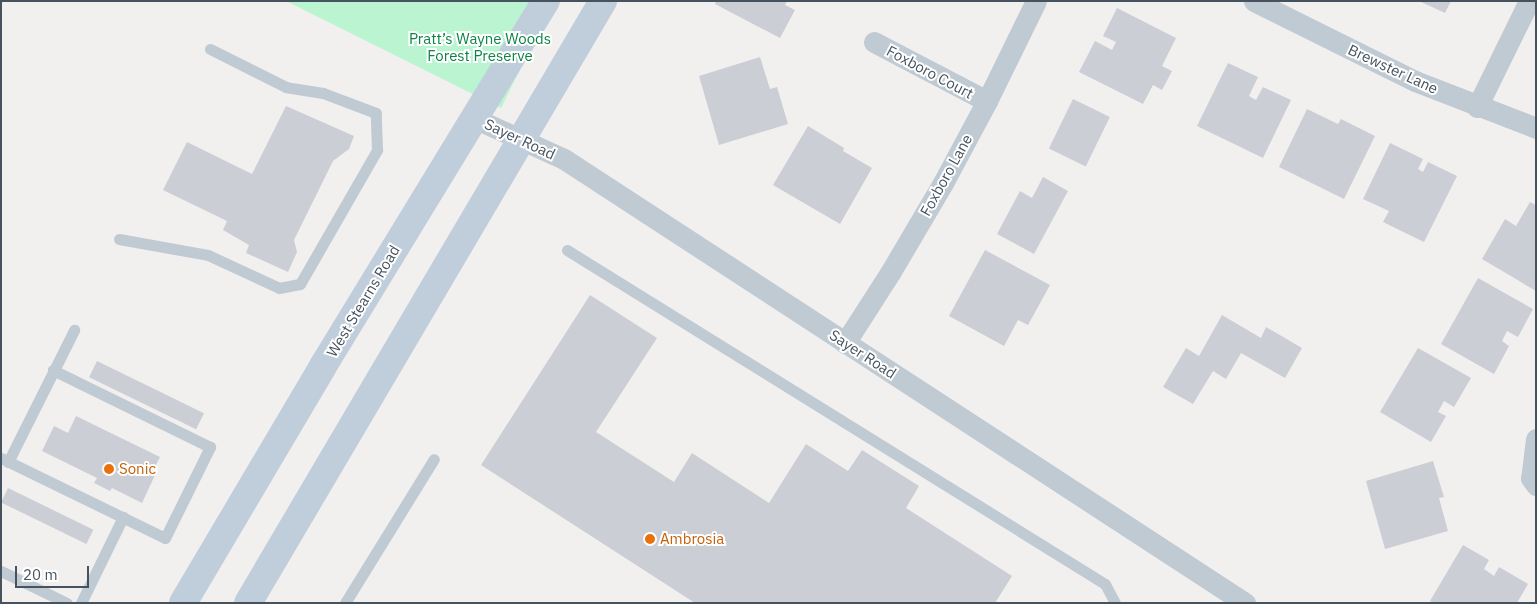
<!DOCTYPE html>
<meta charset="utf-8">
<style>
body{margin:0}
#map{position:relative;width:1537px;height:604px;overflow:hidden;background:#f2efef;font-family:"IBM Plex Sans",sans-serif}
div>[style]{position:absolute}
.green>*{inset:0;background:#baf4d0}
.building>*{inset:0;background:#cbced5;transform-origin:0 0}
.lane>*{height:11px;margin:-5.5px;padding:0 5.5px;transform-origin:5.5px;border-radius:5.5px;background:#bfcad3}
.street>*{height:21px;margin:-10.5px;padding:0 10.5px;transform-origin:10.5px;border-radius:10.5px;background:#bfcad3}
.secondary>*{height:28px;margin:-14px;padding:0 14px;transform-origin:14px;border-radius:14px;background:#c0cdda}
.dots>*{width:14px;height:14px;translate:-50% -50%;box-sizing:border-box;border:2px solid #fff;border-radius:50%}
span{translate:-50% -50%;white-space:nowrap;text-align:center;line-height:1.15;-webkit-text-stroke:4px #fff;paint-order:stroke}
.park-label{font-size:15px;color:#0e8347}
.street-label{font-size:15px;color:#46535f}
.food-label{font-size:15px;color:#c56008}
.left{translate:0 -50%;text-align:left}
.frame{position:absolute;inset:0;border:2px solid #46535f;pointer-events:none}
.scale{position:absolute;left:15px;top:566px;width:74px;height:22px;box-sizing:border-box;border:2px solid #46535f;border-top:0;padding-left:6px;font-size:15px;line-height:18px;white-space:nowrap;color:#46535f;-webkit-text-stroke:4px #fff;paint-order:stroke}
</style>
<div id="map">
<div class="green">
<div style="clip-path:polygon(286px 1px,554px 1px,501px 108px)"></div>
</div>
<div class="building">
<div style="clip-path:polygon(716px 1px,787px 1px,785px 5px,795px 10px,780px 38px,715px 4px)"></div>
<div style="clip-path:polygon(1419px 1px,1451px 1px,1445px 13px)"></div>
<div style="clip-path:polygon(1117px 8px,1176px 38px,1162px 66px,1172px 71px,1162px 90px,1153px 85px,1143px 104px,1079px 72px,1095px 41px,1112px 50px,1116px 42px,1103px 36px)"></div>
<div style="clip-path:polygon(760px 57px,770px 89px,777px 87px,788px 124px,719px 145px,699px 76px)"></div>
<div style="clip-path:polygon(1228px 63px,1258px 77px,1249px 96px,1256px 100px,1263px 87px,1291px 100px,1263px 158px,1197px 126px)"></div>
<div style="left:1073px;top:99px;width:41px;height:55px;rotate:26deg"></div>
<div style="clip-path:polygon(286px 106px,354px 136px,349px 149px,333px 161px,294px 240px,297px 252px,288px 272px,246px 253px,249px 245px,223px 230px,227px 221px,163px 190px,187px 142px,252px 174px)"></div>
<div style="clip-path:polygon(1307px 109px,1338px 124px,1341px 119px,1375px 136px,1344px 199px,1279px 167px)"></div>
<div style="clip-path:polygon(808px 126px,844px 148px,843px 151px,872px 168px,840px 224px,773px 185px)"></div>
<div style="clip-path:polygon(1390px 143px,1423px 159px,1418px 169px,1423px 172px,1428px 162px,1457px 176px,1424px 242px,1383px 222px,1389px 211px,1363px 199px)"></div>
<div style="clip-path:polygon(1043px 177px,1068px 191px,1034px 254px,997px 234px,1020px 191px,1032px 198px)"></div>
<div style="clip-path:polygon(1530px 202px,1536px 205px,1536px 291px,1482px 259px,1505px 219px,1516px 226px)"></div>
<div style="clip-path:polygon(985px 250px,1050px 285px,1028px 325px,1018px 320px,1004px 346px,949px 316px)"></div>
<div style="clip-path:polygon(1478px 278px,1533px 309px,1518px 337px,1507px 331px,1502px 341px,1509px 346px,1494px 374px,1441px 344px)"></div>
<div style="clip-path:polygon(590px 295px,657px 338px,596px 432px,674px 482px,692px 453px,769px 503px,806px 444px,848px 471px,862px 450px,919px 486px,906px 508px,1012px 576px,995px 603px,695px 603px,481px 465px)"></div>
<div style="clip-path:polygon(1222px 315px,1261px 338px,1266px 327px,1302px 348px,1285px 378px,1241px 353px,1226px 379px,1213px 371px,1193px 404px,1163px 387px,1186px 348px,1199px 356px)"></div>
<div style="clip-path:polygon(1418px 348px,1471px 378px,1454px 407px,1444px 401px,1438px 412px,1446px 416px,1431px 442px,1380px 412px)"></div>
<div style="left:97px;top:361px;width:119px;height:18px;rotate:26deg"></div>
<div style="clip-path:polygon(76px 416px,160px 457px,153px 471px,156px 473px,142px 503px,112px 488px,110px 491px,94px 483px,97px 478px,42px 451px,54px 426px,68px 433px)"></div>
<div style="clip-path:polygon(1433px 461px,1444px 497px,1439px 498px,1448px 531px,1385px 549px,1366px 481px)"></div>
<div style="left:8px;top:488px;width:95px;height:16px;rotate:26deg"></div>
<div style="clip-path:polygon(1463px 545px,1489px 560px,1484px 569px,1494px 576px,1499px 567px,1528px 584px,1517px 603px,1434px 603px,1430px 601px)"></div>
</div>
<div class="lane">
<div style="left:119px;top:239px;width:90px;rotate:10.2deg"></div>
<div style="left:208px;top:255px;width:78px;rotate:24.9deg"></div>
<div style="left:279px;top:288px;width:21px;rotate:-11deg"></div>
<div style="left:300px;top:284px;width:155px;rotate:-60.1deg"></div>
<div style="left:377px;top:150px;width:37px;rotate:-92deg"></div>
<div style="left:376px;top:113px;width:57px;rotate:-159.3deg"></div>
<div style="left:323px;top:93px;width:37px;rotate:-171deg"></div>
<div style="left:286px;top:87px;width:85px;rotate:-153.4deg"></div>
<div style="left:567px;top:250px;width:633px;rotate:31.83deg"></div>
<div style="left:1105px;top:584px;width:21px;rotate:62deg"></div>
<div style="left:1px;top:458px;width:182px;rotate:26deg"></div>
<div style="left:165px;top:538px;width:102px;rotate:-63.7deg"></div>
<div style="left:210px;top:447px;width:175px;rotate:-153.9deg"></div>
<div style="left:8px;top:462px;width:148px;rotate:-63.4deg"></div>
<div style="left:1px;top:571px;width:73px;rotate:25.9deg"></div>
<div style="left:81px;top:603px;width:96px;rotate:-64deg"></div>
<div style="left:345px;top:603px;width:169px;rotate:-58.3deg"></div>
</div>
<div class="street">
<div style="left:1254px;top:1px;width:180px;rotate:26.4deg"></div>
<div style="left:1415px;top:81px;width:130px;rotate:21.2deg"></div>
<div style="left:874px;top:42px;width:127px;rotate:27.6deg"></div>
<div style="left:1477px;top:107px;width:118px;rotate:-63.9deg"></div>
<div style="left:474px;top:118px;width:99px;rotate:24.5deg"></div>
<div style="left:564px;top:159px;width:813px;rotate:33.1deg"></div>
<div style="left:845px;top:343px;width:83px;rotate:-57.3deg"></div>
<div style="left:890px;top:273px;width:104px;rotate:-59.5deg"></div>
<div style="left:943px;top:183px;width:93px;rotate:-61.8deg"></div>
<div style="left:987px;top:101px;width:111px;rotate:-63.9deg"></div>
<div style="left:1536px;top:439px;width:39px;rotate:97deg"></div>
<div style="left:1531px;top:478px;width:9px;rotate:54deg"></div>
</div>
<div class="secondary">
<div style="left:183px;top:603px;width:275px;rotate:-59.4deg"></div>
<div style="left:323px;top:366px;width:428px;rotate:-58.6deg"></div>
<div style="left:248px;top:603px;width:699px;rotate:-59.47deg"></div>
</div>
<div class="dots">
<div style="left:109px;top:469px;background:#e8710a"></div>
<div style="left:650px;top:539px;background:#e8710a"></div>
</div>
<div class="park-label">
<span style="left:480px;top:47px">Pratt’s Wayne Woods<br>Forest Preserve</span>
</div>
<div class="street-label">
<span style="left:1393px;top:69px;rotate:25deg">Brewster Lane</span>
<span style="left:930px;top:72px;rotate:28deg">Foxboro Court</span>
<span style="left:520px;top:139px;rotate:25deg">Sayer Road</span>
<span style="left:946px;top:175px;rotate:-61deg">Foxboro Lane</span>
<span style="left:363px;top:301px;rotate:-59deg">West Stearns Road</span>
<span style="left:863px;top:354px;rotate:33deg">Sayer Road</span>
</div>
<div class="food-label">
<span class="left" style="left:119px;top:469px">Sonic</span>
<span class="left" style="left:660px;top:539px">Ambrosia</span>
</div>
<div class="frame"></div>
<div class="scale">20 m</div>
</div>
